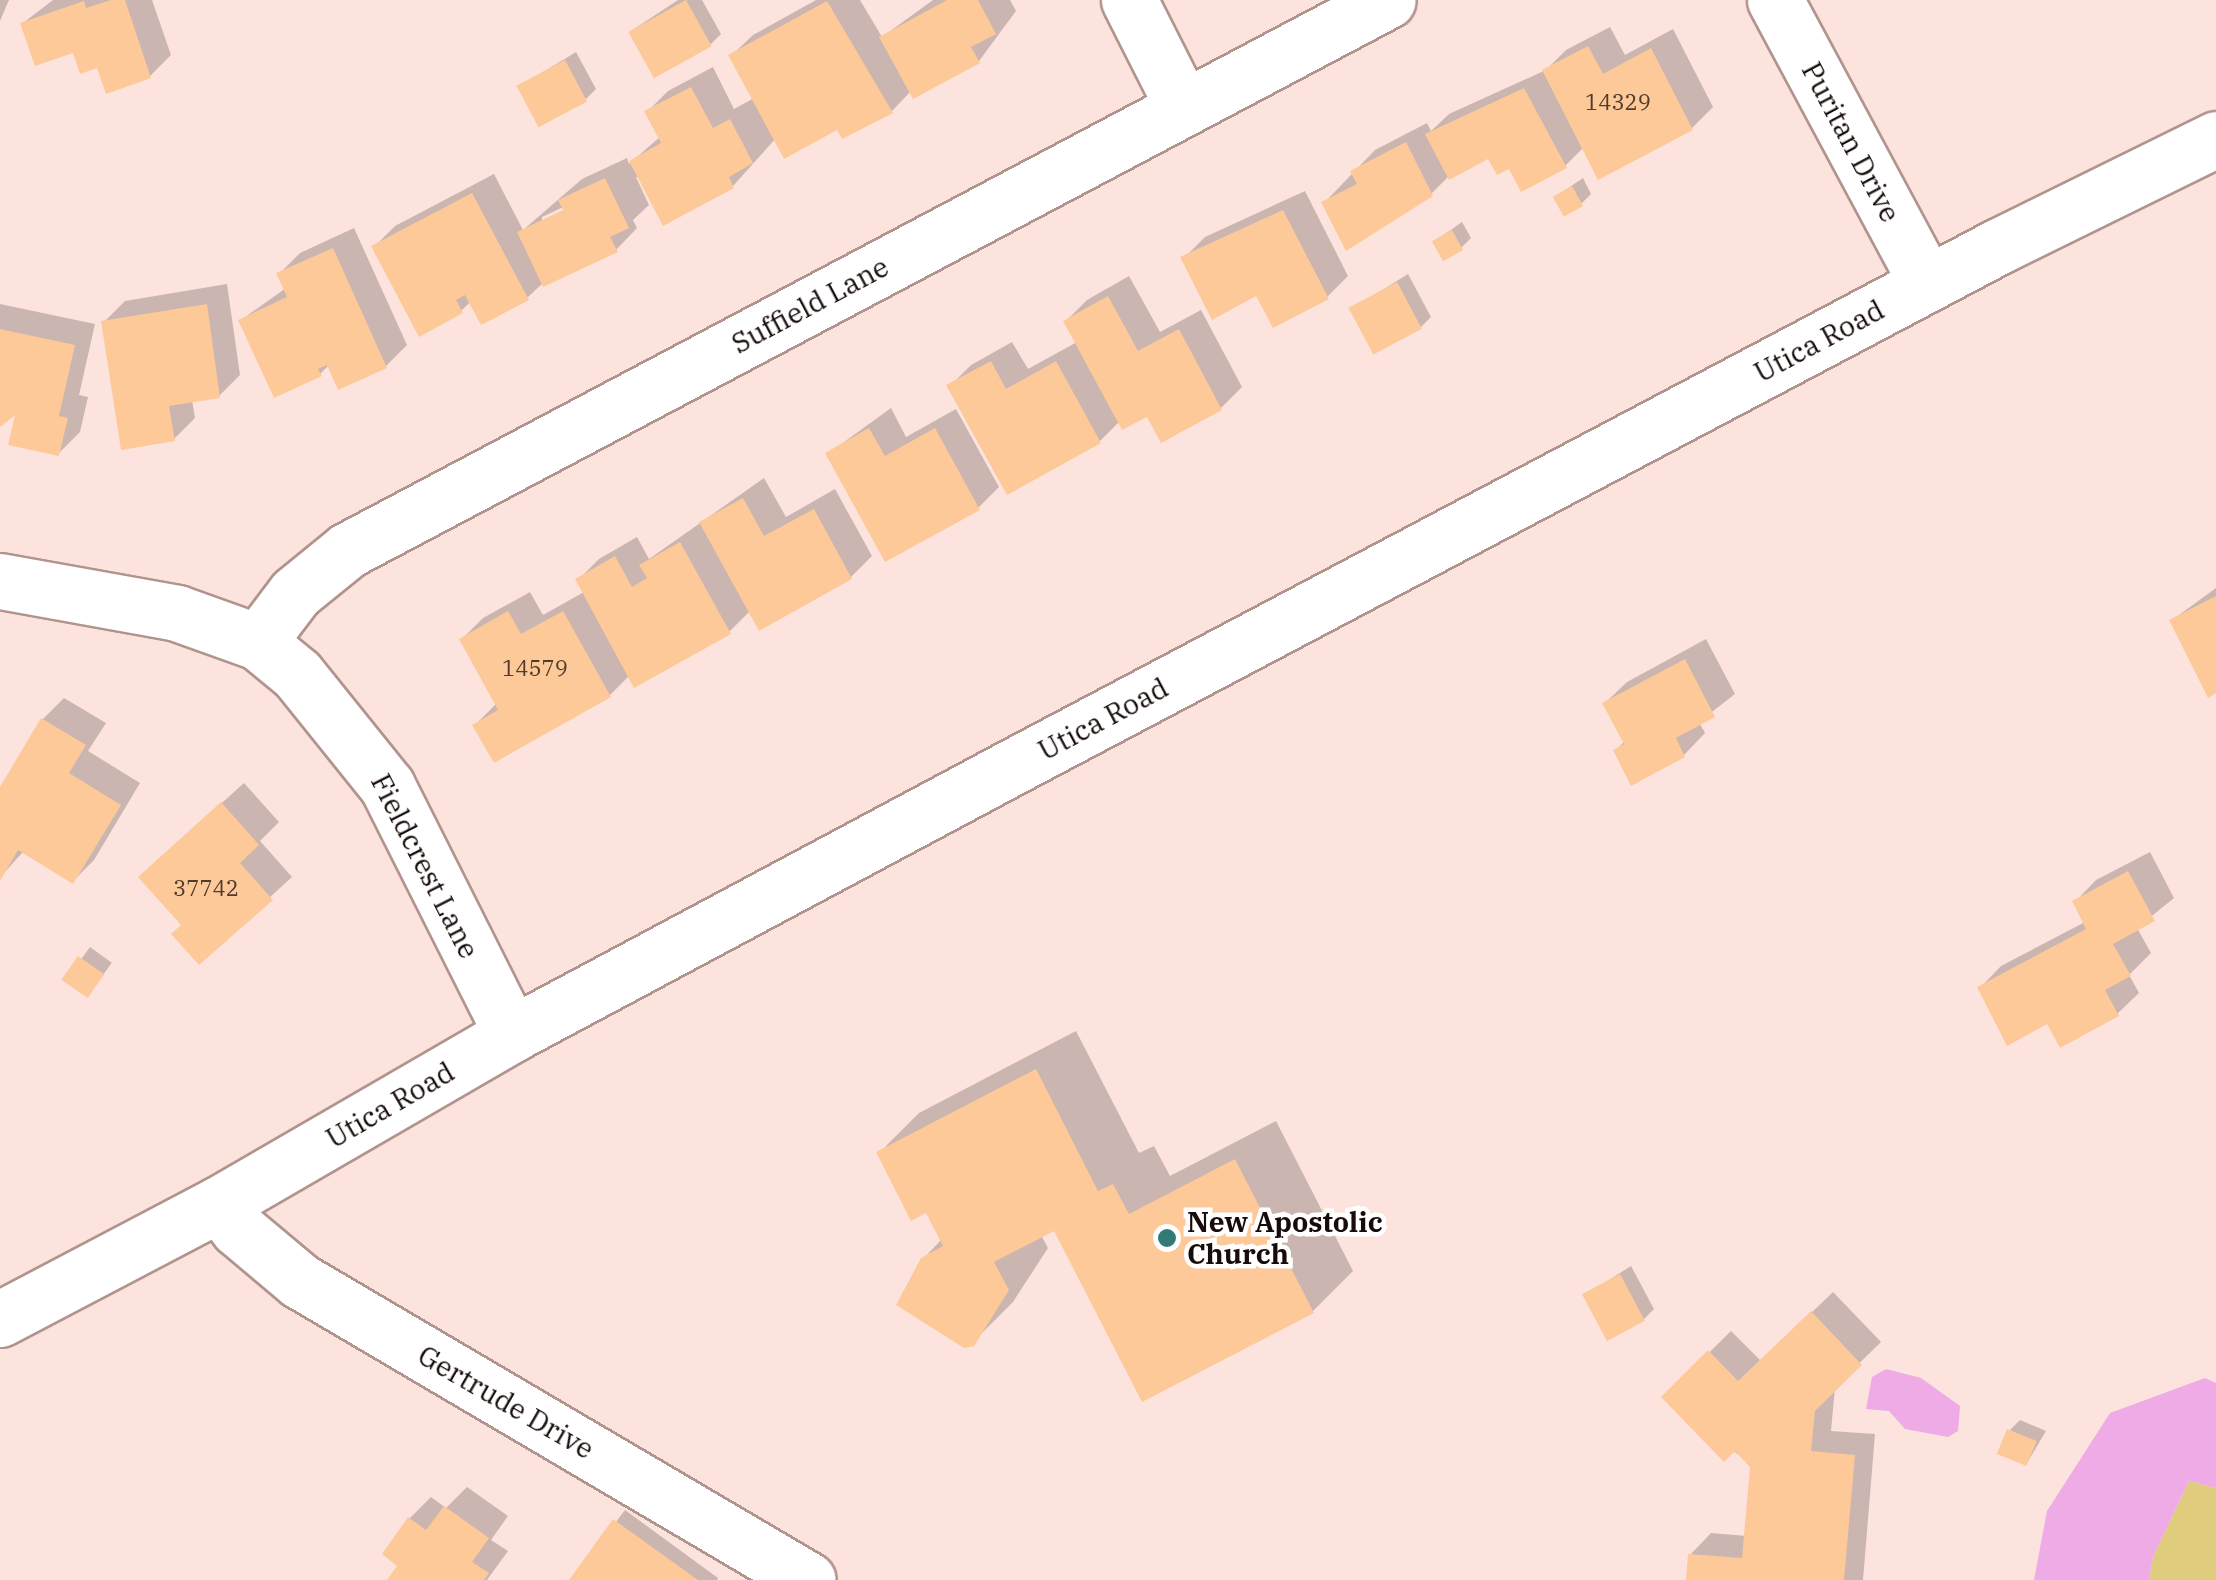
<!DOCTYPE html>
<style>
body{margin:0}
#map{position:relative;width:2216px;height:1580px;overflow:hidden;background:#fde3dd;font-family:"IBM Plex Serif",serif}
div>[style]{position:absolute}
.green>*{inset:0;background:#dfcc7d}
.water>*{inset:0;background:#eeabe5}
.shadow>*{inset:0;background:#0003;transform-origin:0 0}
.building>*{inset:0;background:#fdc998;transform-origin:0 0}
.roads{filter:drop-shadow(2px 0 #b1948d) drop-shadow(-2px 0 #b1948d) drop-shadow(0 2px #b1948d) drop-shadow(0 -2px #b1948d)}
.minor>*{height:55px;margin:-27.5px;padding:0 27.5px;transform-origin:27.5px;border-radius:27.5px;background:#fff}
.dots>*{width:28px;height:28px;translate:-50% -50%;box-sizing:border-box;border:5px solid #fff;border-radius:50%}
span{translate:-50% -50%;white-space:nowrap;text-align:center;line-height:1.15;-webkit-text-stroke:9px #fff;paint-order:stroke}
.number-label{font-size:22px;color:#503b2e}
.number-label span{-webkit-text-stroke-width:0}
.street-label{font-size:28px;color:#170c0a}
.poi-label{font-size:28px;color:#170c0a;font-weight:700}
.left{translate:0 -50%;text-align:left}
</style>
<div id="map">
<div class="green">
<div style="clip-path:polygon(2189px 1481px,2216px 1488px,2216px 1580px,2149px 1580px,2153px 1557px)"></div>
</div>
<div class="water">
<div style="clip-path:polygon(1886px 1369px,1921px 1378px,1960px 1406px,1958px 1431px,1948px 1437px,1905px 1429px,1889px 1411px,1866px 1409px,1872px 1377px)"></div>
<div style="clip-path:polygon(2205px 1378px,2216px 1383px,2216px 1488px,2189px 1481px,2153px 1557px,2149px 1580px,2034px 1580px,2047px 1511px,2110px 1413px)"></div>
</div>
<div class="shadow">
<div style="clip-path:polygon(0 0,9px 0,0 21px)"></div>
<div style="clip-path:polygon(53px 0,152px 0,171px 55px,150px 76px,99px 65px,23px 23px)"></div>
<div style="clip-path:polygon(678px 0,702px 0,721px 34px,711px 44px,631px 31px)"></div>
<div style="clip-path:polygon(evenodd,816px 0,860px 0,882px 37px,933px 0,1010px 0,1016px 11px,979px 61px,911px 91px,892px 111px,843px 136px,838px 126px,776px 138px,733px 186px,636px 177px,649px 205px,633px 220px,637px 228px,616px 250px,544px 282px,527px 298px,471px 301px,461px 311px,374px 247px,395px 226px,494px 174px,523px 230px,582px 179px,627px 158px,629px 164px,661px 136px,647px 112px,668px 91px,713px 67px,734px 109px,754px 98px,731px 56px,753px 35px,816px 0,574px 202px,576px 207px,542px 223px,542px 217px,574px 202px)"></div>
<div style="clip-path:polygon(1610px 27px,1625px 55px,1673px 29px,1713px 107px,1692px 128px,1584px 147px,1565px 166px,1510px 166px,1489px 155px,1449px 176px,1431px 194px,1324px 203px,1375px 150px,1427px 123px,1431px 131px,1449px 114px,1546px 70px,1566px 50px)"></div>
<div style="clip-path:polygon(576px 52px,596px 89px,586px 99px,520px 86px)"></div>
<div style="clip-path:polygon(1583px 178px,1591px 194px,1581px 204px,1555px 197px)"></div>
<div style="clip-path:polygon(1305px 191px,1348px 276px,1327px 297px,1257px 293px,1184px 258px,1205px 237px)"></div>
<div style="clip-path:polygon(1462px 222px,1471px 238px,1461px 248px,1435px 241px)"></div>
<div style="clip-path:polygon(354px 228px,407px 345px,386px 366px,329px 365px,320px 374px,241px 320px,286px 288px,279px 274px,300px 253px)"></div>
<div style="clip-path:polygon(1408px 274px,1431px 317px,1421px 327px,1352px 309px)"></div>
<div style="clip-path:polygon(1129px 276px,1160px 332px,1201px 310px,1242px 387px,1221px 408px,1162px 439px,1148px 413px,1120px 421px,1100px 441px,950px 386px,971px 365px,1012px 342px,1028px 369px,1077px 342px,1066px 321px,1087px 300px)"></div>
<div style="clip-path:polygon(227px 284px,240px 375px,219px 396px,192px 400px,195px 418px,174px 439px,104px 322px,125px 301px)"></div>
<div style="clip-path:polygon(0 304px,95px 324px,79px 395px,88px 397px,80px 432px,59px 453px,18px 412px,0 424px)"></div>
<div style="clip-path:polygon(891px 408px,906px 437px,956px 409px,999px 487px,978px 508px,829px 453px)"></div>
<div style="clip-path:polygon(764px 478px,786px 517px,835px 489px,872px 556px,851px 577px,751px 610px,729px 632px,630px 675px,610px 695px,475px 725px,497px 703px,462px 639px,483px 618px,530px 592px,543px 615px,584px 592px,578px 580px,599px 559px,637px 537px,649px 559px)"></div>
<div style="clip-path:polygon(2216px 588px,2216px 691px,2172px 620px)"></div>
<div style="clip-path:polygon(1706px 639px,1735px 694px,1699px 722px,1705px 733px,1684px 755px,1616px 750px,1625px 741px,1605px 703px,1627px 682px)"></div>
<div style="clip-path:polygon(64px 698px,106px 723px,88px 751px,140px 783px,94px 860px,73px 881px,24px 851px,1px 876px,0 791px,43px 719px)"></div>
<div style="clip-path:polygon(244px 783px,279px 822px,260px 841px,292px 877px,199px 962px,163px 856px)"></div>
<div style="clip-path:polygon(2150px 852px,2174px 898px,2137px 928px,2151px 953px,2129px 975px,2139px 993px,2117px 1014px,2048px 1021px,1980px 988px,2001px 966px,2085px 922px,2075px 902px,2096px 880px)"></div>
<div style="left:90px;top:947px;width:27px;height:40px;rotate:36deg"></div>
<div style="clip-path:polygon(1076px 1031px,1139px 1153px,1154px 1146px,1170px 1176px,1276px 1121px,1353px 1271px,1313px 1311px,1055px 1227px,1041px 1235px,1048px 1248px,1013px 1302px,972px 1343px,923px 1259px,942px 1239px,927px 1209px,879px 1153px,919px 1113px)"></div>
<div style="clip-path:polygon(1631px 1266px,1654px 1309px,1644px 1319px,1585px 1295px)"></div>
<div style="clip-path:polygon(1833px 1292px,1881px 1342px,1835px 1387px,1831px 1431px,1875px 1434px,1863px 1580px,1688px 1580px,1690px 1555px,1711px 1533px,1747px 1536px,1753px 1466px,1664px 1397px,1731px 1331px,1761px 1361px)"></div>
<div style="clip-path:polygon(2020px 1420px,2046px 1431px,2027px 1463px,2010px 1430px)"></div>
<div style="clip-path:polygon(467px 1487px,508px 1516px,491px 1540px,508px 1551px,487px 1580px,390px 1580px,401px 1565px,385px 1554px,410px 1518px,431px 1497px,446px 1508px)"></div>
<div style="clip-path:polygon(625px 1510px,718px 1578px,717px 1580px,572px 1580px)"></div>
</div>
<div class="building">
<div style="clip-path:polygon(111px 0,125px 0,151px 78px,106px 94px,97px 68px,80px 74px,73px 53px,35px 66px,20px 23px,84px 1px,86px 8px)"></div>
<div style="left:686px;top:0;width:53px;height:66px;rotate:61deg"></div>
<div style="clip-path:polygon(947px 0,978px 0,996px 34px,971px 47px,980px 63px,913px 99px,879px 37px)"></div>
<div style="clip-path:polygon(827px 1px,893px 113px,842px 139px,837px 130px,784px 159px,728px 55px)"></div>
<div style="clip-path:polygon(1588px 46px,1603px 74px,1651px 48px,1693px 130px,1598px 180px,1542px 70px)"></div>
<div style="left:565px;top:60px;width:47px;height:55px;rotate:62deg"></div>
<div style="clip-path:polygon(691px 87px,713px 128px,730px 119px,753px 163px,729px 177px,734px 188px,663px 226px,629px 161px,661px 143px,644px 111px)"></div>
<div style="clip-path:polygon(1524px 88px,1567px 168px,1521px 192px,1509px 169px,1497px 175px,1488px 159px,1449px 180px,1425px 134px)"></div>
<div style="clip-path:polygon(1406px 142px,1433px 196px,1346px 251px,1321px 202px,1357px 184px,1350px 171px)"></div>
<div style="clip-path:polygon(605px 178px,629px 228px,610px 237px,618px 252px,543px 287px,517px 232px,563px 210px,558px 200px)"></div>
<div style="left:1572px;top:186px;width:23px;height:22px;rotate:61deg"></div>
<div style="clip-path:polygon(472px 193px,529px 300px,481px 325px,465px 295px,456px 300px,463px 313px,419px 337px,371px 246px)"></div>
<div style="clip-path:polygon(1283px 210px,1329px 299px,1273px 328px,1256px 296px,1212px 320px,1180px 257px)"></div>
<div style="left:1452px;top:230px;width:23px;height:23px;rotate:61deg"></div>
<div style="clip-path:polygon(333px 248px,387px 368px,338px 390px,327px 365px,318px 369px,322px 376px,274px 398px,238px 320px,287px 297px,276px 273px)"></div>
<div style="left:1397px;top:282px;width:53px;height:55px;rotate:62deg"></div>
<div style="clip-path:polygon(1108px 296px,1138px 351px,1179px 329px,1222px 410px,1161px 443px,1147px 417px,1122px 430px,1063px 321px)"></div>
<div style="clip-path:polygon(207px 304px,220px 398px,169px 406px,175px 441px,121px 450px,101px 321px)"></div>
<div style="clip-path:polygon(0 329px,75px 345px,59px 416px,68px 418px,59px 456px,8px 445px,15px 415px,0 427px)"></div>
<div style="clip-path:polygon(991px 361px,1006px 389px,1056px 361px,1101px 443px,1007px 495px,946px 385px)"></div>
<div style="clip-path:polygon(869px 428px,885px 456px,935px 428px,980px 510px,885px 562px,825px 453px)"></div>
<div style="clip-path:polygon(743px 498px,764px 536px,814px 509px,852px 579px,759px 631px,699px 522px)"></div>
<div style="clip-path:polygon(680px 542px,731px 634px,634px 688px,575px 579px,615px 556px,632px 587px,647px 578px,639px 565px)"></div>
<div style="clip-path:polygon(2216px 596px,2216px 693px,2208px 698px,2169px 620px)"></div>
<div style="clip-path:polygon(508px 611px,521px 634px,563px 611px,611px 697px,494px 763px,472px 725px,498px 710px,459px 639px)"></div>
<div style="clip-path:polygon(1685px 659px,1715px 717px,1676px 738px,1685px 757px,1631px 786px,1613px 750px,1624px 744px,1602px 703px)"></div>
<div style="clip-path:polygon(41px 718px,86px 745px,69px 773px,121px 805px,73px 884px,18px 850px,0 881px,0 787px)"></div>
<div style="clip-path:polygon(221px 802px,259px 845px,240px 863px,273px 900px,199px 965px,171px 934px,181px 925px,138px 877px)"></div>
<div style="clip-path:polygon(2128px 871px,2155px 921px,2113px 944px,2131px 976px,2105px 990px,2119px 1016px,2060px 1048px,2047px 1024px,2007px 1046px,1977px 987px,2086px 929px,2072px 901px)"></div>
<div style="left:78px;top:956px;width:32px;height:29px;rotate:35deg"></div>
<div style="clip-path:polygon(1036px 1069px,1098px 1191px,1113px 1184px,1129px 1214px,1235px 1159px,1314px 1313px,1142px 1402px,1054px 1231px,994px 1262px,1009px 1290px,974px 1346px,964px 1348px,896px 1305px,921px 1258px,943px 1246px,926px 1213px,911px 1221px,876px 1152px)"></div>
<div style="left:1620px;top:1274px;width:53px;height:43px;rotate:62deg"></div>
<div style="clip-path:polygon(1811px 1311px,1862px 1365px,1815px 1411px,1811px 1451px,1855px 1455px,1844px 1580px,1686px 1580px,1688px 1554px,1742px 1558px,1750px 1467px,1735px 1451px,1724px 1462px,1661px 1397px,1708px 1350px,1738px 1381px)"></div>
<div style="left:2007px;top:1429px;width:32px;height:27px;rotate:22deg"></div>
<div style="clip-path:polygon(444px 1506px,489px 1538px,472px 1562px,489px 1573px,484px 1580px,387px 1580px,397px 1566px,382px 1554px,408px 1517px,426px 1530px)"></div>
<div style="clip-path:polygon(613px 1519px,698px 1580px,569px 1580px)"></div>
</div>
<div class="roads">
<div class="minor">
<div style="left:1129px;top:0;width:120px;rotate:63.2deg"></div>
<div style="left:1775px;top:0;width:322px;rotate:61.8deg"></div>
<div style="left:0;top:581px;width:180px;rotate:10.2deg"></div>
<div style="left:177px;top:613px;width:86px;rotate:19.7deg"></div>
<div style="left:258px;top:642px;width:50px;rotate:39.4deg"></div>
<div style="left:297px;top:674px;width:144px;rotate:51.2deg"></div>
<div style="left:387px;top:786px;width:278px;rotate:63.3deg"></div>
<div style="left:258px;top:642px;width:61px;rotate:-52.9deg"></div>
<div style="left:295px;top:593px;width:68px;rotate:-39.1deg"></div>
<div style="left:348px;top:550px;width:1176px;rotate:-27.87deg"></div>
<div style="left:219px;top:1204px;width:31px;rotate:53deg"></div>
<div style="left:238px;top:1229px;width:81px;rotate:40deg"></div>
<div style="left:300px;top:1281px;width:589px;rotate:30.48deg"></div>
<div style="left:0;top:1319px;width:247px;rotate:-27.7deg"></div>
<div style="left:219px;top:1204px;width:339px;rotate:-30.1deg"></div>
<div style="left:512px;top:1034px;width:567px;rotate:-28.1deg"></div>
<div style="left:1012px;top:767px;width:1116px;rotate:-27.83deg"></div>
<div style="left:1999px;top:246px;width:242px;rotate:-26.2deg"></div>
</div>
</div>
<div class="dots">
<div style="left:1167px;top:1238px;background:#327a76"></div>
</div>
<div class="number-label">
<span style="left:1618px;top:102px">14329</span>
<span style="left:535px;top:668px">14579</span>
<span style="left:206px;top:888px">37742</span>
</div>
<div class="street-label">
<span style="left:1851px;top:142px;rotate:62deg">Puritan Drive</span>
<span style="left:810px;top:305px;rotate:-28deg">Suffield Lane</span>
<span style="left:1819px;top:341px;rotate:-28deg">Utica Road</span>
<span style="left:1103px;top:719px;rotate:-28deg">Utica Road</span>
<span style="left:425px;top:866px;rotate:63deg">Fieldcrest Lane</span>
<span style="left:390px;top:1105px;rotate:-30deg">Utica Road</span>
<span style="left:506px;top:1402px;rotate:30deg">Gertrude Drive</span>
</div>
<div class="poi-label">
<span class="left" style="left:1187px;top:1238px">New Apostolic<br>Church</span>
</div>
</div>
